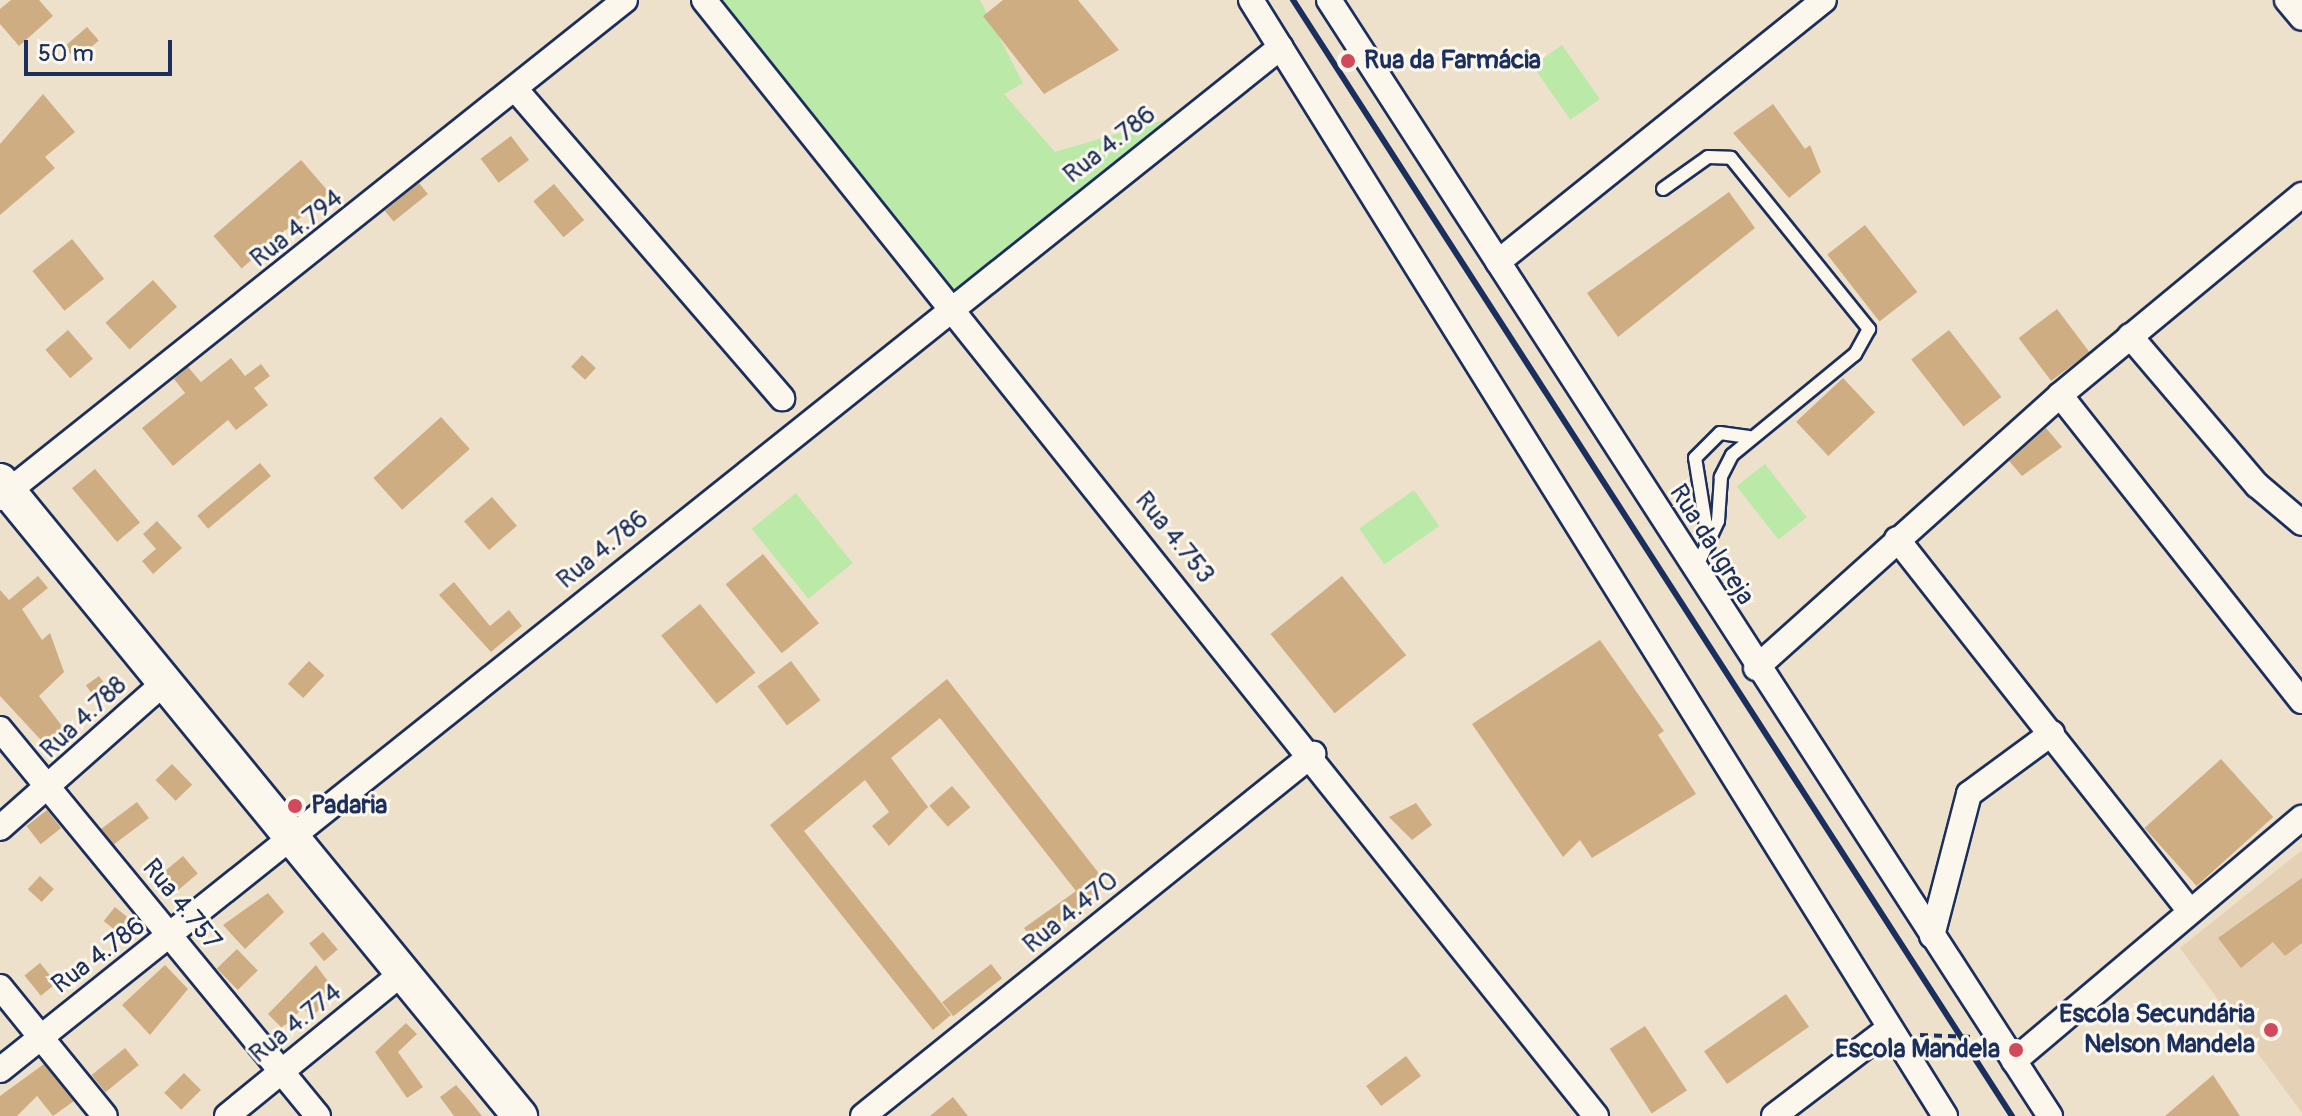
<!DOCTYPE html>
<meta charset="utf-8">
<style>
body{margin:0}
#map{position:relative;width:2302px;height:1116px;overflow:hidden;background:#eee1cc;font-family:Pangolin,sans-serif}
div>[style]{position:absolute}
.built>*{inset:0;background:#e5d1b6}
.green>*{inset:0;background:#bbe9a8;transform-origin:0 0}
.building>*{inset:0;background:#cfad82;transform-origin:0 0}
.path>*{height:4px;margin-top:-2px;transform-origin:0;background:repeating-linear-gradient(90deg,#1b2f5e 0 8px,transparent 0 14px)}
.roads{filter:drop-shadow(2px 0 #1b2f5e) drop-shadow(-2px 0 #1b2f5e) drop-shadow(0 2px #1b2f5e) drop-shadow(0 -2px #1b2f5e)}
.lane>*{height:12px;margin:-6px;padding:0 6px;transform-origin:6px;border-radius:6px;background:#fbf7ec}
.street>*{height:24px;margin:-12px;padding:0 12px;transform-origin:12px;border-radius:12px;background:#fbf7ec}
.secondary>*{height:34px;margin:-17px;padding:0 17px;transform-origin:17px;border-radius:17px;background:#fbf7ec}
.rail>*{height:6px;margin:-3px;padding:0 3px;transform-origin:3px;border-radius:3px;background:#1b2f5e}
.dots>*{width:22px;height:22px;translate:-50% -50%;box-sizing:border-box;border:4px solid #fbf7ec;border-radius:50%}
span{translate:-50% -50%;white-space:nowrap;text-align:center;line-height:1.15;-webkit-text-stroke:6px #fbf7ec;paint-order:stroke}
.poi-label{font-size:26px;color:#1b2f5e;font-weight:700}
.left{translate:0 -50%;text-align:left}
.right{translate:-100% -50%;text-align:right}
.street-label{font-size:26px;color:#1b2f5e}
.scale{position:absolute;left:24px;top:40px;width:148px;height:36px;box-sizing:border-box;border:4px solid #1b2f5e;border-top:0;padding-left:10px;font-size:24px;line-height:28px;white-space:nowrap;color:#1b2f5e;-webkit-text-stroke:6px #fbf7ec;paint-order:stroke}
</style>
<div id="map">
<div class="built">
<div style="clip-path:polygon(2302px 850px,2302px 1113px,2180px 948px)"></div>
</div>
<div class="green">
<div style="clip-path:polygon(714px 0,980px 0,1023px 83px,1004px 94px,1055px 152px,1177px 116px,950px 306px)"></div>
<div style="left:1562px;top:45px;width:66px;height:36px;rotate:55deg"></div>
<div style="left:1765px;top:464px;width:68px;height:36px;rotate:52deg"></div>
<div style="left:1414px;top:490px;width:44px;height:67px;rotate:55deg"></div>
<div style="left:796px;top:493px;width:90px;height:57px;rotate:51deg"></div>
</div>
<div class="building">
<div style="clip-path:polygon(11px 0,39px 0,53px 16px,19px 46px,0 24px,0 9px)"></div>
<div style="clip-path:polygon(1003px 0,1078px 0,1119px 50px,1044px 94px,983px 16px)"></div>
<div style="left:87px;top:27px;width:18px;height:30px;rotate:49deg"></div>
<div style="clip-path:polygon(43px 94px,75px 132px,45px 157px,55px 168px,0 215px,0 144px)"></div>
<div style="clip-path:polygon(1773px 104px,1805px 149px,1810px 145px,1821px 172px,1789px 198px,1733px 133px)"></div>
<div style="left:511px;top:136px;width:30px;height:38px;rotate:53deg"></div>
<div style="left:301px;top:160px;width:43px;height:116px;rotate:49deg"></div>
<div style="left:419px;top:183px;width:14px;height:44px;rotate:51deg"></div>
<div style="left:554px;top:184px;width:47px;height:27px;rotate:50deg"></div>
<div style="clip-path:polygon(1729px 192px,1755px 228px,1618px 337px,1587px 293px)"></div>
<div style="left:1865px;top:225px;width:85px;height:48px;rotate:52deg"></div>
<div style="left:72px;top:239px;width:51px;height:51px;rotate:51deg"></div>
<div style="left:153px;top:280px;width:36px;height:64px;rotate:48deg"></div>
<div style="left:2057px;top:309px;width:54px;height:48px;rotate:53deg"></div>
<div style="left:68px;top:330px;width:38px;height:30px;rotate:49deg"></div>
<div style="left:1949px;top:330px;width:85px;height:48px;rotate:52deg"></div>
<div style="left:582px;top:355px;width:19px;height:16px;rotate:43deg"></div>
<div style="clip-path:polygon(231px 358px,245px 376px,261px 364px,270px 376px,254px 388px,268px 405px,236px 430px,228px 420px,173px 466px,142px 428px,185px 393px,174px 379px,188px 367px,201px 382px)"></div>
<div style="left:1843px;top:378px;width:47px;height:64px;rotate:47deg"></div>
<div style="left:441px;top:417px;width:43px;height:91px;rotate:48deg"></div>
<div style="clip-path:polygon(2046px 428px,2062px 447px,2022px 476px,2009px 461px)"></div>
<div style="left:260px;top:463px;width:17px;height:82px;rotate:50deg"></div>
<div style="left:95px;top:469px;width:70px;height:30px;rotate:50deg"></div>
<div style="left:492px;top:497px;width:38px;height:37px;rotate:49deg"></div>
<div style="clip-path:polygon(157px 521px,182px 548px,153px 574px,142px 561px,156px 549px,143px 534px)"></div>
<div style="left:763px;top:554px;width:89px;height:48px;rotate:51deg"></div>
<div style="clip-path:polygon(38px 576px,48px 588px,22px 609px,42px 640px,50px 633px,64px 672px,39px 696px,72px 739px,53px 753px,0 696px,0 590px,9px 600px)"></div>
<div style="left:1342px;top:576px;width:102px;height:92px;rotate:51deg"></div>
<div style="clip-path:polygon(454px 582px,490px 626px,509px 610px,522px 626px,491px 652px,439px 595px)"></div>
<div style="left:700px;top:604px;width:88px;height:50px;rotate:51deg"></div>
<div style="clip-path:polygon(1600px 640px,1664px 731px,1658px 735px,1696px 794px,1592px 858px,1580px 840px,1563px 857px,1472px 724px)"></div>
<div style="left:309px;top:661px;width:21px;height:31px;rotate:43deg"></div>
<div style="left:791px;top:661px;width:49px;height:42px;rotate:53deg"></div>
<div style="left:99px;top:676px;width:21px;height:16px;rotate:55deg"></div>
<div style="clip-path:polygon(947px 679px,1108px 885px,1035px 944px,1024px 928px,1076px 891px,940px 718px,891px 758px,928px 807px,889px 846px,872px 826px,889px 812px,865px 780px,804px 831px,951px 1015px,933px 1030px,770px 825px)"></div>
<div style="left:2221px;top:759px;width:78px;height:103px;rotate:48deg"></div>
<div style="left:172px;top:764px;width:29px;height:23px;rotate:46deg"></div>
<div style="left:952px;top:786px;width:28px;height:30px;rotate:49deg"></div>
<div style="left:137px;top:802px;width:20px;height:45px;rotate:53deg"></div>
<div style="clip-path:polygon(1416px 803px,1432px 825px,1412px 840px,1389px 817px)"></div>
<div style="left:47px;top:810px;width:23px;height:26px;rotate:52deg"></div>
<div style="left:183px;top:856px;width:23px;height:34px;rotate:50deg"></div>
<div style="left:40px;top:876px;width:19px;height:18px;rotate:43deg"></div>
<div style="clip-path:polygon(2302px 878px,2302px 943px,2285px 956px,2273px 942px,2241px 968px,2218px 938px)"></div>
<div style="clip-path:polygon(268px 893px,284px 912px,245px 949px,223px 925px)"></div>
<div style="left:115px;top:907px;width:19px;height:18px;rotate:39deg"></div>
<div style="left:323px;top:932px;width:23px;height:18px;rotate:50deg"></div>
<div style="left:237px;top:949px;width:30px;height:28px;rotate:46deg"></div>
<div style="left:40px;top:963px;width:26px;height:20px;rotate:51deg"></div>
<div style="left:991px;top:964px;width:18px;height:62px;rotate:52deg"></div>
<div style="clip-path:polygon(165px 965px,188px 989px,150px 1035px,122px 1005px)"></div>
<div style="clip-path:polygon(316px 965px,332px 987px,324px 993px,330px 1000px,311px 1017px,303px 1008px,282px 1028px,268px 1014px)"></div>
<div style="left:1786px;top:994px;width:40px;height:100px;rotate:55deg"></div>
<div style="clip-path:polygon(406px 1023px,417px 1034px,398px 1052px,423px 1087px,407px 1098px,375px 1052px)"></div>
<div style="left:1645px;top:1026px;width:77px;height:42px;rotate:57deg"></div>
<div style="left:125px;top:1048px;width:22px;height:43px;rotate:51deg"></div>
<div style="left:1406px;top:1056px;width:25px;height:50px;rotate:53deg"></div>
<div style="clip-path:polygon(44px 1064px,74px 1101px,53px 1116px,37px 1096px,17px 1116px,0 1116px,0 1096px)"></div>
<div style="left:184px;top:1073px;width:24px;height:28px;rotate:45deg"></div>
<div style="clip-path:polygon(2213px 1075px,2240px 1116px,2165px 1116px)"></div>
<div style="clip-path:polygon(456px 1085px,470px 1101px,482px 1116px,454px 1116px,440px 1097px)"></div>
<div style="clip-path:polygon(953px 1097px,968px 1116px,930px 1116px)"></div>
</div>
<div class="path">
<div style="left:1920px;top:1035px;width:55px;rotate:2.1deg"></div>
</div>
<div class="roads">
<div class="lane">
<div style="left:1663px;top:189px;width:55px;rotate:-35.4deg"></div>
<div style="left:1708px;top:157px;width:23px;rotate:2deg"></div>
<div style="left:1731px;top:158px;width:220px;rotate:51.1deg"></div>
<div style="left:1869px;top:329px;width:29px;rotate:119deg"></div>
<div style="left:1855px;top:354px;width:159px;rotate:140.6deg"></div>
<div style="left:1732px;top:455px;width:25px;rotate:117deg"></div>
<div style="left:1721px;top:477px;width:44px;rotate:93.9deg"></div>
<div style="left:1718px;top:521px;width:52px;rotate:115.1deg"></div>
<div style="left:1709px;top:544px;width:87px;rotate:-99.2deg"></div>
<div style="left:1695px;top:458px;width:35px;rotate:-45deg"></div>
<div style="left:1720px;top:433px;width:29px;rotate:8deg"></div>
</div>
<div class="street">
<div style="left:704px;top:0;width:1429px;rotate:51.37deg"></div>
<div style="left:1251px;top:0;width:1314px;rotate:58.12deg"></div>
<div style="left:1329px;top:0;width:1329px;rotate:57.14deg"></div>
<div style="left:2287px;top:0;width:23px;rotate:50deg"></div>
<div style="left:517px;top:91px;width:406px;rotate:49.2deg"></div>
<div style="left:1498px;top:262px;width:418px;rotate:-38.8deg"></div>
<div style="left:2130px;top:336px;width:196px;rotate:49.6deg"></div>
<div style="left:2257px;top:485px;width:59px;rotate:40.2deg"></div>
<div style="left:2060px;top:395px;width:390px;rotate:51.7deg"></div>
<div style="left:0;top:498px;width:799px;rotate:-38.55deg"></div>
<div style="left:1897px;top:539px;width:472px;rotate:51.8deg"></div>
<div style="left:1756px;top:668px;width:409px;rotate:-41.9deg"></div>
<div style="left:2060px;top:395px;width:314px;rotate:-39.6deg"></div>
<div style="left:0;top:729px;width:501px;rotate:50.59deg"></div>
<div style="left:0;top:828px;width:223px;rotate:-41.5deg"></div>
<div style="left:1932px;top:936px;width:147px;rotate:-75.4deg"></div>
<div style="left:1969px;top:794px;width:103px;rotate:-36.3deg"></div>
<div style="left:0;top:987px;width:166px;rotate:50.9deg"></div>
<div style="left:2014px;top:1061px;width:377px;rotate:-40.2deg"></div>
<div style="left:0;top:1070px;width:1639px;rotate:-38.61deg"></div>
<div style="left:227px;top:1116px;width:223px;rotate:-39.2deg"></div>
<div style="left:863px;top:1116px;width:578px;rotate:-38.81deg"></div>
<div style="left:1774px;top:1116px;width:143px;rotate:-37.3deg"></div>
</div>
<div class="secondary">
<div style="left:0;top:481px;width:821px;rotate:50.69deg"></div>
</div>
</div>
<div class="rail">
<div style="left:1293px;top:0;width:1328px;rotate:57.21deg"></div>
</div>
<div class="dots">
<div style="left:1348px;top:61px;background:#d1495b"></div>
<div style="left:295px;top:806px;background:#d1495b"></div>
<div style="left:2271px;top:1030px;background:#d1495b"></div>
<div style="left:2016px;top:1050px;background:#d1495b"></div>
</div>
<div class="poi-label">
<span class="left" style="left:1364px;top:61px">Rua da Farmácia</span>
<span class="left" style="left:311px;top:806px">Padaria</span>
<span class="right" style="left:2255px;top:1030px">Escola Secundária<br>Nelson Mandela</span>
<span class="right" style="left:2000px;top:1050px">Escola Mandela</span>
</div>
<div class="street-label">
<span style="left:1110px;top:145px;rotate:-38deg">Rua 4.786</span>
<span style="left:297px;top:229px;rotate:-38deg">Rua 4.794</span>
<span style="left:1174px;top:538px;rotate:51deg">Rua 4.753</span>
<span style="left:1711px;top:545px;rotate:58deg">Rua da Igreja</span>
<span style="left:603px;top:550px;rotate:-39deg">Rua 4.786</span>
<span style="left:84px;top:718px;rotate:-43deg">Rua 4.788</span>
<span style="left:181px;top:905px;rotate:51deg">Rua 4.757</span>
<span style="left:1071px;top:913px;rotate:-39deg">Rua 4.470</span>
<span style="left:99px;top:956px;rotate:-37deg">Rua 4.786</span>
<span style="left:296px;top:1024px;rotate:-39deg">Rua 4.774</span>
</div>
<div class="scale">50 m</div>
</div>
